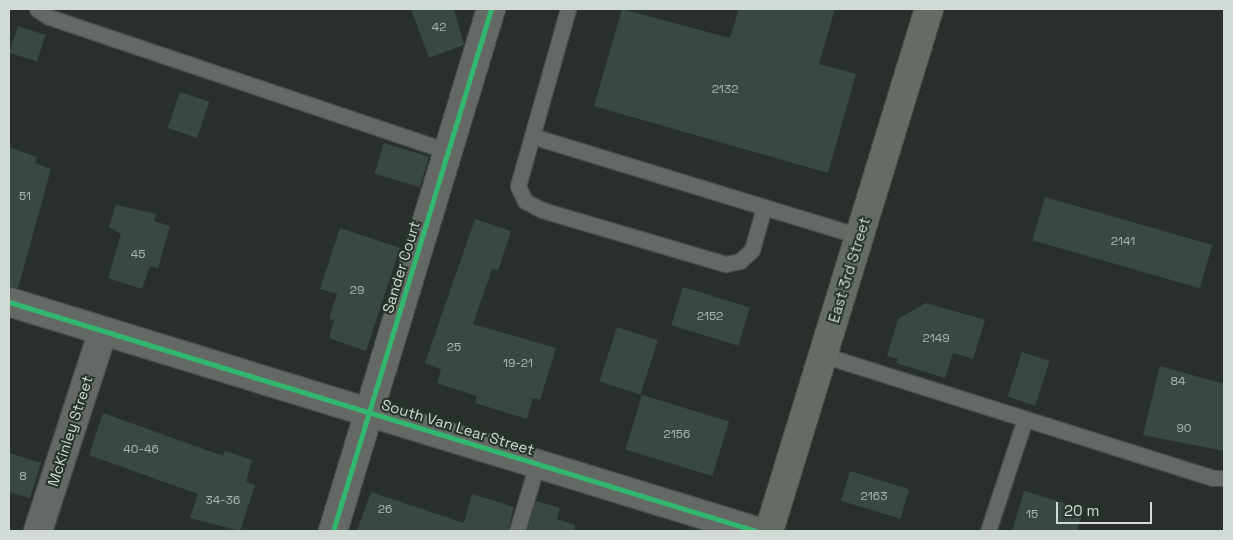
<!DOCTYPE html>
<style>
body{margin:0}
#map{position:relative;width:1233px;height:540px;overflow:hidden;background:#29302b;font-family:"Space Grotesk",sans-serif}
div>[style]{position:absolute}
.building>*{inset:0;background:#394844;transform-origin:0 0}
.roads{filter:drop-shadow(1px 0 #484e4a) drop-shadow(-1px 0 #484e4a) drop-shadow(0 1px #484e4a) drop-shadow(0 -1px #484e4a)}
.service>*{height:15px;margin:-7.5px;padding:0 7.5px;transform-origin:7.5px;border-radius:7.5px;background:#646966}
.minor>*{height:28px;margin:-14px;padding:0 14px;transform-origin:14px;border-radius:14px;background:#646966}
.primary>*{height:28px;margin:-14px;padding:0 14px;transform-origin:14px;border-radius:14px;background:#656c63}
.cycleway>*{height:5px;margin:-2.5px;padding:0 2.5px;transform-origin:2.5px;border-radius:2.5px;background:#33b770}
span{translate:-50% -50%;white-space:nowrap;text-align:center;line-height:1.15;-webkit-text-stroke:4px #26332a;paint-order:stroke}
.number-label{font-size:12px;color:#acb6b1}
.number-label span{-webkit-text-stroke-width:0}
.street-label{font-size:15px;color:#d2dad5}
.frame{position:absolute;inset:0;border:10px solid #d2dad5;pointer-events:none}
.scale{position:absolute;left:1056px;top:502px;width:96px;height:22px;box-sizing:border-box;border:2px solid #d2dad5;border-top:0;padding-left:6px;font-size:15px;line-height:18px;white-space:nowrap;color:#d2dad5;-webkit-text-stroke:4px #26332a;paint-order:stroke}
</style>
<div id="map">
<div class="building">
<div style="clip-path:polygon(411px 9px,454px 9px,464px 45px,429px 58px)"></div>
<div style="clip-path:polygon(622px 9px,730px 38px,739px 9px,835px 9px,819px 64px,856px 74px,828px 173px,594px 106px)"></div>
<div style="left:18px;top:26px;width:29px;height:28px;rotate:18deg"></div>
<div style="left:180px;top:92px;width:31px;height:38px;rotate:19deg"></div>
<div style="left:384px;top:143px;width:47px;height:32px;rotate:17deg"></div>
<div style="clip-path:polygon(9px 147px,37px 157px,35px 163px,51px 169px,18px 288px,9px 287px)"></div>
<div style="left:1045px;top:197px;width:174px;height:45px;rotate:16deg"></div>
<div style="clip-path:polygon(116px 205px,156px 214px,154px 221px,170px 226px,158px 268px,150px 266px,142px 289px,108px 278px,121px 234px,109px 227px)"></div>
<div style="clip-path:polygon(475px 219px,511px 231px,498px 271px,492px 269px,473px 324px,556px 348px,540px 400px,533px 398px,527px 419px,475px 403px,477px 396px,437px 383px,441px 369px,425px 363px)"></div>
<div style="clip-path:polygon(340px 228px,400px 248px,366px 351px,329px 338px,334px 320px,329px 319px,337px 294px,320px 289px)"></div>
<div style="left:683px;top:287px;width:70px;height:40px;rotate:17deg"></div>
<div style="clip-path:polygon(926px 303px,985px 320px,973px 359px,953px 353px,945px 378px,896px 363px,898px 359px,887px 356px,898px 319px)"></div>
<div style="left:617px;top:327px;width:43px;height:57px;rotate:18deg"></div>
<div style="left:1022px;top:352px;width:29px;height:47px;rotate:18deg"></div>
<div style="clip-path:polygon(1160px 366px,1224px 384px,1224px 451px,1143px 435px)"></div>
<div style="left:642px;top:395px;width:91px;height:57px;rotate:17deg"></div>
<div style="clip-path:polygon(103px 413px,223px 456px,225px 451px,252px 460px,246px 482px,255px 485px,240px 531px,190px 518px,198px 494px,89px 455px)"></div>
<div style="clip-path:polygon(9px 453px,41px 463px,30px 498px,9px 492px)"></div>
<div style="left:850px;top:471px;width:62px;height:31px;rotate:17deg"></div>
<div style="clip-path:polygon(1024px 491px,1084px 509px,1077px 531px,1012px 531px)"></div>
<div style="clip-path:polygon(371px 492px,464px 523px,472px 494px,514px 507px,508px 531px,357px 531px)"></div>
<div style="clip-path:polygon(536px 501px,560px 508px,557px 519px,575px 525px,574px 531px,527px 531px)"></div>
</div>
<div class="roads">
<div class="service">
<div style="left:37px;top:9px;width:14px;rotate:34deg"></div>
<div style="left:49px;top:17px;width:422px;rotate:18.6deg"></div>
<div style="left:568px;top:9px;width:184px;rotate:105.8deg"></div>
<div style="left:518px;top:186px;width:17px;rotate:65deg"></div>
<div style="left:525px;top:201px;width:19px;rotate:28deg"></div>
<div style="left:542px;top:210px;width:192px;rotate:16.4deg"></div>
<div style="left:726px;top:264px;width:14px;rotate:-12deg"></div>
<div style="left:740px;top:261px;width:16px;rotate:-43deg"></div>
<div style="left:752px;top:250px;width:45px;rotate:-74.4deg"></div>
<div style="left:532px;top:136px;width:342px;rotate:17deg"></div>
<div style="left:823px;top:355px;width:409px;rotate:17.5deg"></div>
<div style="left:1213px;top:478px;width:11px"></div>
<div style="left:517px;top:531px;width:70px;rotate:-73.4deg"></div>
<div style="left:988px;top:531px;width:118px;rotate:-71.7deg"></div>
</div>
<div class="minor">
<div style="left:9px;top:302px;width:781px;rotate:17.04deg"></div>
<div style="left:38px;top:531px;width:210px;rotate:-72deg"></div>
<div style="left:333px;top:531px;width:545px;rotate:-73.16deg"></div>
</div>
<div class="primary">
<div style="left:769px;top:531px;width:546px;rotate:-72.96deg"></div>
</div>
</div>
<div class="cycleway">
<div style="left:9px;top:302px;width:781px;rotate:17.04deg"></div>
<div style="left:333px;top:531px;width:545px;rotate:-73.16deg"></div>
</div>
<div class="number-label">
<span style="left:439px;top:28px">42</span>
<span style="left:725px;top:90px">2132</span>
<span style="left:25px;top:197px">51</span>
<span style="left:1123px;top:242px">2141</span>
<span style="left:138px;top:255px">45</span>
<span style="left:357px;top:291px">29</span>
<span style="left:710px;top:317px">2152</span>
<span style="left:936px;top:339px">2149</span>
<span style="left:454px;top:348px">25</span>
<span style="left:518px;top:364px">19-21</span>
<span style="left:1178px;top:382px">84</span>
<span style="left:1184px;top:429px">90</span>
<span style="left:677px;top:435px">2156</span>
<span style="left:141px;top:450px">40-46</span>
<span style="left:23px;top:477px">8</span>
<span style="left:874px;top:497px">2163</span>
<span style="left:223px;top:501px">34-36</span>
<span style="left:385px;top:510px">26</span>
<span style="left:1032px;top:515px">15</span>
</div>
<div class="street-label">
<span style="left:401px;top:267px;rotate:-73deg">Sander Court</span>
<span style="left:849px;top:270px;rotate:-73deg">East 3rd Street</span>
<span style="left:458px;top:427px;rotate:17deg">South Van Lear Street</span>
<span style="left:70px;top:431px;rotate:-72deg">McKinley Street</span>
</div>
<div class="frame"></div>
<div class="scale">20 m</div>
</div>
